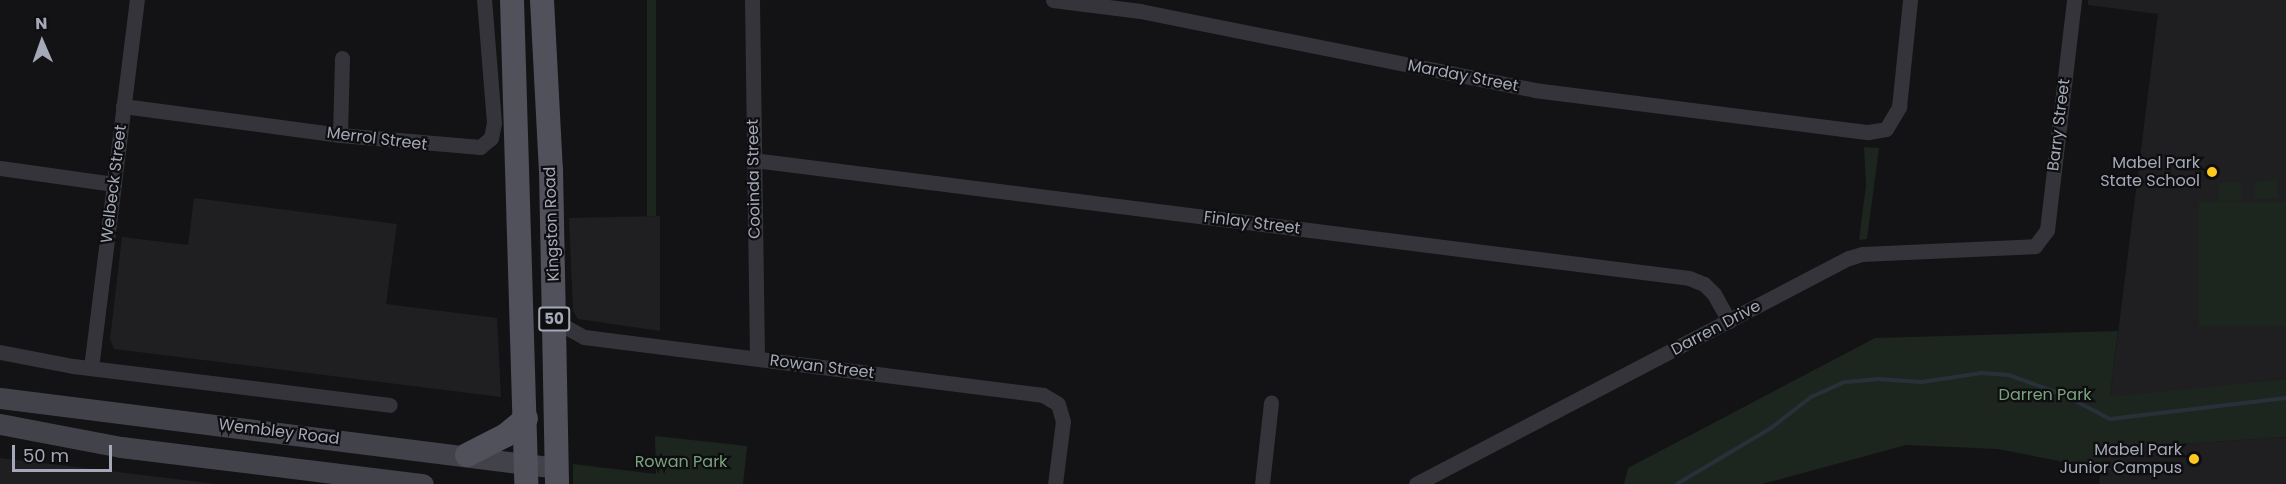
<!DOCTYPE html>
<style>
body{margin:0}
#map{position:relative;width:2286px;height:484px;overflow:hidden;background:#131315;font-family:Poppins,sans-serif}
div>[style]{position:absolute}
.built>*{inset:0;background:#1f1f22}
.green>*{inset:0;background:#1d251f;transform-origin:0 0}
.stream>*{height:4px;margin:-2px;padding:0 2px;transform-origin:2px;border-radius:2px;background:#28313a}
.street>*{height:15px;margin:-7.5px;padding:0 7.5px;transform-origin:7.5px;border-radius:7.5px;background:#34343a}
.secondary>*{height:21px;margin:-10.5px;padding:0 10.5px;transform-origin:10.5px;border-radius:10.5px;background:#42434a}
.primary>*{height:24px;margin:-12px;padding:0 12px;transform-origin:12px;border-radius:12px;background:#50515a}
.dots>*{width:16px;height:16px;translate:-50% -50%;box-sizing:border-box;border:3px solid #0e0e10;border-radius:50%}
span{translate:-50% -50%;white-space:nowrap;text-align:center;line-height:1.15;-webkit-text-stroke:4.5px #0e0e10;paint-order:stroke}
.shield-label span{padding:2px 4px;background:#0e0e10;border:2px solid;border-radius:4px;-webkit-text-stroke-width:0}
.shield-label{font-size:15px;color:#a4a8b7;font-weight:700}
.street-label{font-size:16px;color:#a4a8b7}
.poi-label{font-size:16px;color:#a4a8b7}
.right{translate:-100% -50%;text-align:right}
.park-label{font-size:16px;color:#79a37f}
.north{position:absolute;left:12px;top:12px;width:60px;height:60px;-webkit-text-stroke:4px #0e0e10;paint-order:stroke;rotate:358deg;font-size:16px;font-weight:700;line-height:24px;text-align:center;color:#a4a8b7}
.north::after{content:'';display:block;margin:auto;width:21px;height:27px;background:#a4a8b7;clip-path:polygon(50% 0,100% 100%,50% 72%,0 100%)}
.scale{position:absolute;left:12px;top:445px;width:100px;height:27px;box-sizing:border-box;border:3px solid #a4a8b7;border-top:0;padding-left:8px;font-size:18px;line-height:21px;white-space:nowrap;color:#a4a8b7;-webkit-text-stroke:4px #0e0e10;paint-order:stroke}
</style>
<div id="map">
<div class="built">
<div style="clip-path:polygon(2088px 0,2286px 0,2286px 379px,2110px 398px,2158px 14px,2088px 5px)"></div>
<div style="clip-path:polygon(194px 198px,397px 224px,386px 304px,497px 318px,501px 397px,114px 349px,110px 339px,122px 237px,188px 245px)"></div>
<div style="clip-path:polygon(660px 216px,660px 331px,578px 319px,573px 311px,569px 218px)"></div>
<div style="clip-path:polygon(2286px 437px,2286px 484px,2099px 484px,2103px 449px)"></div>
<div style="clip-path:polygon(0 458px,118px 472px,217px 484px,0 484px)"></div>
</div>
<div class="green">
<div style="left:647px;top:0;width:9px;height:216px"></div>
<div style="clip-path:polygon(1864px 147px,1879px 148px,1867px 239px,1859px 240px,1866px 185px)"></div>
<div style="left:2277px;top:180px;width:18px;height:23px;rotate:87deg"></div>
<div style="left:2241px;top:182px;width:18px;height:23px;rotate:87deg"></div>
<div style="left:2286px;top:202px;width:124px;height:87px;rotate:90deg"></div>
<div style="clip-path:polygon(2118px 331px,2110px 397px,2286px 379px,2286px 437px,2104px 449px,2100px 469px,1998px 449px,1906px 445px,1762px 484px,1624px 484px,1628px 468px,1875px 338px)"></div>
<div style="clip-path:polygon(655px 436px,747px 446px,743px 484px,573px 484px,573px 464px,656px 474px)"></div>
</div>
<div class="stream">
<div style="left:1677px;top:484px;width:109px;rotate:-30.8deg"></div>
<div style="left:1771px;top:428px;width:51px;rotate:-37.8deg"></div>
<div style="left:1811px;top:397px;width:37px;rotate:-24deg"></div>
<div style="left:1845px;top:382px;width:32px;rotate:-5deg"></div>
<div style="left:1877px;top:379px;width:45px;rotate:3.8deg"></div>
<div style="left:1922px;top:382px;width:60px;rotate:-8.7deg"></div>
<div style="left:1981px;top:373px;width:28px;rotate:4deg"></div>
<div style="left:2009px;top:375px;width:61px;rotate:20.2deg"></div>
<div style="left:2066px;top:396px;width:50px;rotate:27.6deg"></div>
<div style="left:2110px;top:419px;width:177px;rotate:-6.8deg"></div>
</div>
<div class="street">
<div style="left:752px;top:0;width:358px;rotate:89.2deg"></div>
<div style="left:1053px;top:0;width:88px;rotate:7.2deg"></div>
<div style="left:1140px;top:11px;width:402px;rotate:11.3deg"></div>
<div style="left:1534px;top:90px;width:337px;rotate:7.2deg"></div>
<div style="left:1868px;top:132px;width:18px;rotate:-9deg"></div>
<div style="left:1886px;top:129px;width:26px;rotate:-59deg"></div>
<div style="left:1899px;top:107px;width:108px;rotate:-84.1deg"></div>
<div style="left:123px;top:106px;width:219px;rotate:7.6deg"></div>
<div style="left:340px;top:135px;width:141px;rotate:4.9deg"></div>
<div style="left:480px;top:147px;width:14px;rotate:-39deg"></div>
<div style="left:491px;top:138px;width:15px;rotate:-79deg"></div>
<div style="left:494px;top:123px;width:123px;rotate:-94.6deg"></div>
<div style="left:340px;top:135px;width:77px;rotate:-88.5deg"></div>
<div style="left:754px;top:160px;width:942px;rotate:7.19deg"></div>
<div style="left:1689px;top:278px;width:16px;rotate:22deg"></div>
<div style="left:1704px;top:284px;width:14px;rotate:45deg"></div>
<div style="left:1714px;top:294px;width:31px;rotate:61deg"></div>
<div style="left:0;top:168px;width:115px;rotate:8deg"></div>
<div style="left:555px;top:321px;width:33px;rotate:29deg"></div>
<div style="left:584px;top:337px;width:463px;rotate:7.2deg"></div>
<div style="left:1043px;top:395px;width:17px;rotate:31deg"></div>
<div style="left:1058px;top:404px;width:18px;rotate:74deg"></div>
<div style="left:1063px;top:421px;width:64px;rotate:97.2deg"></div>
<div style="left:0;top:352px;width:74px;rotate:10.9deg"></div>
<div style="left:73px;top:366px;width:319px;rotate:7deg"></div>
<div style="left:91px;top:368px;width:371px;rotate:-82.9deg"></div>
<div style="left:1262px;top:484px;width:82px;rotate:-83.7deg"></div>
<div style="left:1416px;top:484px;width:488px;rotate:-27.6deg"></div>
<div style="left:1849px;top:258px;width:14px;rotate:-17deg"></div>
<div style="left:1862px;top:254px;width:173px;rotate:-2.6deg"></div>
<div style="left:2035px;top:246px;width:20px;rotate:-53deg"></div>
<div style="left:2047px;top:230px;width:232px;rotate:-83.3deg"></div>
</div>
<div class="secondary">
<div style="left:0;top:398px;width:561px;rotate:7.16deg"></div>
<div style="left:0;top:424px;width:123px;rotate:10.8deg"></div>
<div style="left:121px;top:447px;width:304px;rotate:7deg"></div>
</div>
<div class="primary">
<div style="left:512px;top:0;width:484px;rotate:88.3deg"></div>
<div style="left:542px;top:0;width:170px;rotate:87deg"></div>
<div style="left:551px;top:170px;width:314px;rotate:88.9deg"></div>
<div style="left:467px;top:455px;width:44px;rotate:-27.1deg"></div>
<div style="left:506px;top:435px;width:26px;rotate:-40deg"></div>
</div>
<div class="dots">
<div style="left:2212px;top:172px;background:#ffc821"></div>
<div style="left:2194px;top:459px;background:#ffc821"></div>
</div>
<div class="shield-label">
<span style="left:554px;top:319px">50</span>
</div>
<div class="street-label">
<span style="left:1463px;top:76px;rotate:11deg">Marday Street</span>
<span style="left:2059px;top:125px;rotate:-83deg">Barry Street</span>
<span style="left:377px;top:139px;rotate:7deg">Merrol Street</span>
<span style="left:754px;top:179px;rotate:-91deg">Cooinda Street</span>
<span style="left:114px;top:184px;rotate:-83deg">Welbeck Street</span>
<span style="left:1252px;top:223px;rotate:7deg">Finlay Street</span>
<span style="left:552px;top:224px;rotate:-92deg">Kingston Road</span>
<span style="left:1716px;top:328px;rotate:-28deg">Darren Drive</span>
<span style="left:822px;top:367px;rotate:7deg">Rowan Street</span>
<span style="left:279px;top:432px;rotate:7deg">Wembley Road</span>
</div>
<div class="poi-label">
<span class="right" style="left:2200px;top:172px">Mabel Park<br>State School</span>
<span class="right" style="left:2182px;top:459px">Mabel Park<br>Junior Campus</span>
</div>
<div class="park-label">
<span style="left:2045px;top:395px">Darren Park</span>
<span style="left:681px;top:462px">Rowan Park</span>
</div>
<div class="north">N</div>
<div class="scale">50 m</div>
</div>
